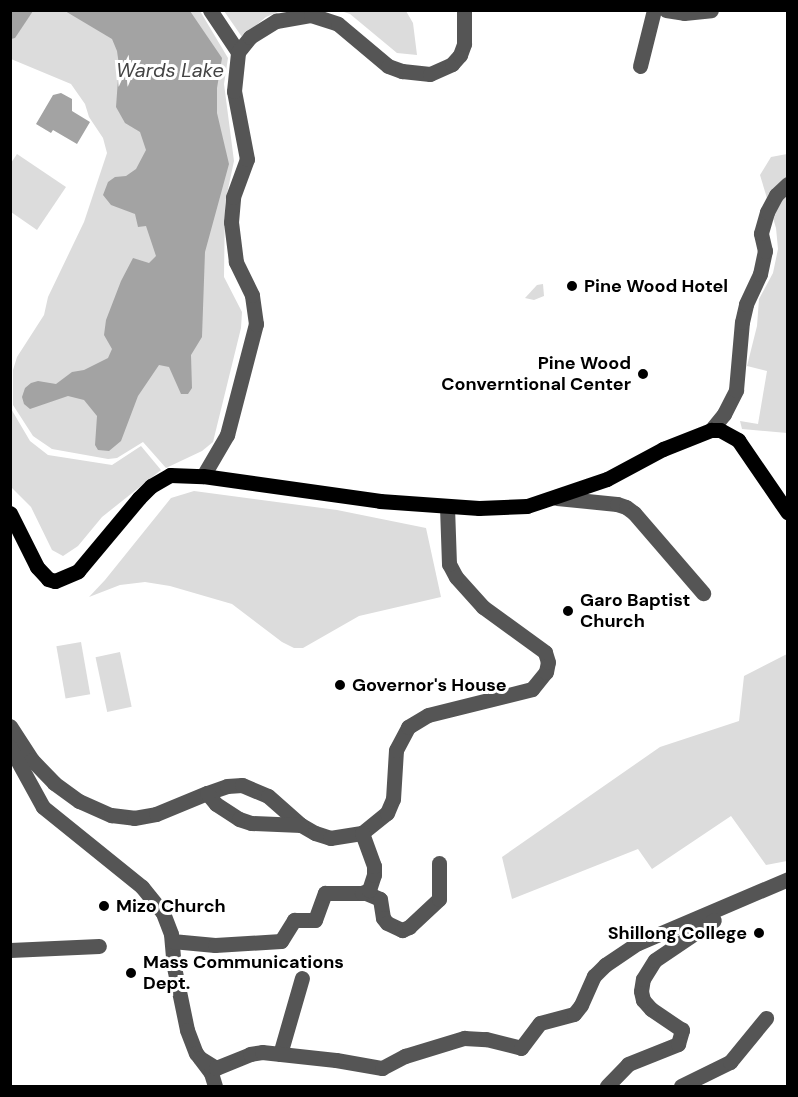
<!DOCTYPE html>
<style>
body{margin:0}
#map{position:relative;width:798px;height:1097px;overflow:hidden;background:#fff;font-family:"DM Sans",sans-serif}
div>[style]{position:absolute}
.green>*{inset:0;background:#dcdcdc;transform-origin:0 0}
.water>*{inset:0;background:#a3a3a3}
.minor>*{height:15px;margin:-7.5px;padding:0 7.5px;transform-origin:7.5px;border-radius:7.5px;background:#555}
.major>*{height:15px;margin:-7.5px;padding:0 7.5px;transform-origin:7.5px;border-radius:7.5px;background:#000}
.dots>*{width:16px;height:16px;translate:-50% -50%;box-sizing:border-box;border:3px solid #fff;border-radius:50%}
span{translate:-50% -50%;white-space:nowrap;text-align:center;line-height:1.15;-webkit-text-stroke:6px #fff;paint-order:stroke}
.poi-label{font-size:18px;color:#000;font-weight:700}
.left{translate:0 -50%;text-align:left}
.right{translate:-100% -50%;text-align:right}
.water-label{font-size:20px;color:#444;font-style:italic}
.frame{position:absolute;inset:0;border:12px solid #000;pointer-events:none}
</style>
<div id="map">
<div class="green">
<div style="clip-path:polygon(10px 11px,200px 11px,228px 58px,224px 84px,234px 161px,225px 203px,224px 277px,242px 312px,241px 328px,213px 442px,202px 451px,166px 468px,143px 442px,117px 458px,108px 459px,52px 449px,33px 436px,13px 405px,13px 370px,17px 357px,44px 315px,48px 297px,84px 222px,107px 153px,103px 138px,89px 117px,85px 104px,71px 84px,11px 59px)"></div>
<div style="clip-path:polygon(224px 11px,280px 11px,266px 17px,242px 37px)"></div>
<div style="clip-path:polygon(341px 11px,406px 11px,413px 23px,417px 55px,397px 53px,350px 14px)"></div>
<div style="clip-path:polygon(17px 154px,66px 187px,37px 230px,11px 212px,11px 163px)"></div>
<div style="clip-path:polygon(787px 154px,787px 433px,742px 429px,740px 421px,758px 424px,767px 371px,747px 366px,757px 326px,759px 299px,773px 273px,778px 249px,776px 228px,760px 175px,771px 157px)"></div>
<div style="clip-path:polygon(543px 284px,544px 296px,534px 300px,525px 298px,537px 285px)"></div>
<div style="clip-path:polygon(10px 407px,30px 441px,48px 455px,112px 465px,141px 446px,161px 470px,102px 517px,78px 546px,63px 556px,52px 550px,31px 507px,11px 487px)"></div>
<div style="clip-path:polygon(194px 491px,337px 510px,426px 528px,441px 597px,359px 616px,303px 648px,294px 648px,282px 642px,232px 604px,170px 586px,145px 582px,120px 585px,89px 597px,105px 580px,171px 498px)"></div>
<div style="left:81px;top:642px;width:53px;height:25px;rotate:80deg"></div>
<div style="left:120px;top:652px;width:56px;height:25px;rotate:78deg"></div>
<div style="clip-path:polygon(787px 654px,787px 861px,766px 865px,731px 816px,652px 869px,638px 849px,512px 899px,502px 857px,660px 747px,739px 721px,744px 676px)"></div>
</div>
<div class="water">
<div style="clip-path:polygon(10px 11px,33px 11px,15px 38px,11px 39px)"></div>
<div style="clip-path:polygon(65px 11px,190px 11px,222px 58px,217px 88px,217px 113px,229px 164px,205px 252px,202px 337px,191px 355px,192px 388px,188px 394px,181px 394px,169px 367px,159px 365px,138px 396px,121px 441px,109px 451px,98px 450px,95px 445px,97px 416px,84px 400px,68px 396px,30px 409px,24px 404px,22px 397px,25px 388px,31px 383px,38px 381px,56px 384px,72px 372px,84px 370px,108px 358px,112px 349px,104px 335px,106px 320px,121px 281px,133px 258px,149px 263px,156px 256px,146px 226px,138px 227px,135px 214px,111px 205px,103px 195px,108px 182px,115px 177px,126px 176px,136px 169px,146px 150px,140px 132px,125px 123px,116px 107px,119px 65px,117px 51px,112px 39px)"></div>
<div style="clip-path:polygon(61px 93px,72px 99px,72px 111px,90px 122px,77px 144px,53px 130px,51px 133px,36px 124px,53px 95px)"></div>
</div>
<div class="minor">
<div style="left:210px;top:10px;width:50px;rotate:56.3deg"></div>
<div style="left:666px;top:10px;width:18px;rotate:9deg"></div>
<div style="left:684px;top:13px;width:27px;rotate:-6deg"></div>
<div style="left:640px;top:66px;width:58px;rotate:-76deg"></div>
<div style="left:711px;top:430px;width:21px;rotate:-51deg"></div>
<div style="left:724px;top:414px;width:27px;rotate:-63deg"></div>
<div style="left:736px;top:390px;width:68px;rotate:-85deg"></div>
<div style="left:742px;top:322px;width:18px;rotate:-77deg"></div>
<div style="left:746px;top:304px;width:33px;rotate:-65deg"></div>
<div style="left:760px;top:274px;width:24px;rotate:-78deg"></div>
<div style="left:765px;top:251px;width:18px;rotate:-103deg"></div>
<div style="left:761px;top:233px;width:22px;rotate:-74deg"></div>
<div style="left:767px;top:212px;width:19px;rotate:-62deg"></div>
<div style="left:776px;top:195px;width:16px;rotate:-43deg"></div>
<div style="left:203px;top:476px;width:48px;rotate:-59.7deg"></div>
<div style="left:227px;top:435px;width:115px;rotate:-75.4deg"></div>
<div style="left:256px;top:324px;width:29px;rotate:-98deg"></div>
<div style="left:252px;top:295px;width:37px;rotate:-116deg"></div>
<div style="left:236px;top:262px;width:40px;rotate:-97.1deg"></div>
<div style="left:231px;top:222px;width:25px;rotate:-85deg"></div>
<div style="left:233px;top:197px;width:40px;rotate:-69.8deg"></div>
<div style="left:247px;top:159px;width:69px;rotate:-100.8deg"></div>
<div style="left:234px;top:91px;width:39px;rotate:-84deg"></div>
<div style="left:238px;top:52px;width:19px;rotate:-51deg"></div>
<div style="left:250px;top:37px;width:31px;rotate:-32deg"></div>
<div style="left:276px;top:21px;width:36px;rotate:-10deg"></div>
<div style="left:311px;top:15px;width:28px;rotate:18deg"></div>
<div style="left:338px;top:24px;width:65px;rotate:40deg"></div>
<div style="left:388px;top:66px;width:15px;rotate:20deg"></div>
<div style="left:402px;top:71px;width:28px;rotate:6deg"></div>
<div style="left:430px;top:74px;width:24px;rotate:-24deg"></div>
<div style="left:452px;top:64px;width:12px;rotate:-48deg"></div>
<div style="left:460px;top:55px;width:12px;rotate:-70deg"></div>
<div style="left:464px;top:44px;width:34px;rotate:-90deg"></div>
<div style="left:557px;top:498px;width:60px;rotate:5.7deg"></div>
<div style="left:617px;top:504px;width:9px;rotate:18deg"></div>
<div style="left:626px;top:507px;width:10px;rotate:37deg"></div>
<div style="left:634px;top:513px;width:106px;rotate:49.2deg"></div>
<div style="left:10px;top:726px;width:40px;rotate:57.1deg"></div>
<div style="left:32px;top:760px;width:32px;rotate:46deg"></div>
<div style="left:54px;top:783px;width:31px;rotate:36deg"></div>
<div style="left:79px;top:801px;width:35px;rotate:24deg"></div>
<div style="left:111px;top:815px;width:23px;rotate:7deg"></div>
<div style="left:134px;top:818px;width:22px;rotate:-10deg"></div>
<div style="left:156px;top:814px;width:55px;rotate:-22.4deg"></div>
<div style="left:207px;top:793px;width:21px;rotate:-19deg"></div>
<div style="left:227px;top:786px;width:15px;rotate:-4deg"></div>
<div style="left:242px;top:785px;width:28px;rotate:23deg"></div>
<div style="left:268px;top:796px;width:44px;rotate:41.3deg"></div>
<div style="left:301px;top:825px;width:16px;rotate:30deg"></div>
<div style="left:315px;top:833px;width:16px;rotate:18deg"></div>
<div style="left:330px;top:838px;width:32px;rotate:-9deg"></div>
<div style="left:362px;top:833px;width:32px;rotate:-39deg"></div>
<div style="left:387px;top:813px;width:15px;rotate:-67deg"></div>
<div style="left:393px;top:799px;width:49px;rotate:-86.5deg"></div>
<div style="left:396px;top:750px;width:26px;rotate:-62deg"></div>
<div style="left:408px;top:727px;width:23px;rotate:-31deg"></div>
<div style="left:428px;top:715px;width:107px;rotate:-14deg"></div>
<div style="left:532px;top:689px;width:22px;rotate:-51deg"></div>
<div style="left:546px;top:672px;width:10px;rotate:-79deg"></div>
<div style="left:548px;top:662px;width:10px;rotate:-107deg"></div>
<div style="left:545px;top:652px;width:77px;rotate:-144deg"></div>
<div style="left:483px;top:607px;width:40px;rotate:-132deg"></div>
<div style="left:456px;top:577px;width:15px;rotate:-118deg"></div>
<div style="left:449px;top:564px;width:58px;rotate:-92deg"></div>
<div style="left:10px;top:747px;width:68px;rotate:61.2deg"></div>
<div style="left:43px;top:807px;width:127px;rotate:38.9deg"></div>
<div style="left:142px;top:887px;width:33px;rotate:51deg"></div>
<div style="left:163px;top:913px;width:22px;rotate:69deg"></div>
<div style="left:171px;top:934px;width:33px;rotate:85deg"></div>
<div style="left:174px;top:967px;width:64px;rotate:78.3deg"></div>
<div style="left:187px;top:1030px;width:25px;rotate:69deg"></div>
<div style="left:196px;top:1053px;width:25px;rotate:53deg"></div>
<div style="left:211px;top:1073px;width:14px;rotate:73deg"></div>
<div style="left:207px;top:793px;width:14px;rotate:51deg"></div>
<div style="left:216px;top:804px;width:27px;rotate:33deg"></div>
<div style="left:239px;top:819px;width:13px;rotate:18deg"></div>
<div style="left:251px;top:823px;width:50px;rotate:2.3deg"></div>
<div style="left:366px;top:893px;width:15px;rotate:23deg"></div>
<div style="left:380px;top:899px;width:19px;rotate:81deg"></div>
<div style="left:383px;top:918px;width:6px;rotate:51deg"></div>
<div style="left:387px;top:923px;width:17px;rotate:25deg"></div>
<div style="left:402px;top:930px;width:8px;rotate:-23deg"></div>
<div style="left:409px;top:927px;width:41px;rotate:-43deg"></div>
<div style="left:439px;top:899px;width:36px;rotate:-90deg"></div>
<div style="left:172px;top:941px;width:43px;rotate:5.3deg"></div>
<div style="left:215px;top:945px;width:66px;rotate:-3.5deg"></div>
<div style="left:281px;top:941px;width:25px;rotate:-58deg"></div>
<div style="left:294px;top:920px;width:21px"></div>
<div style="left:315px;top:920px;width:29px;rotate:-70deg"></div>
<div style="left:325px;top:893px;width:37px"></div>
<div style="left:362px;top:893px;width:8px;rotate:-23deg"></div>
<div style="left:369px;top:890px;width:16px;rotate:-72deg"></div>
<div style="left:374px;top:875px;width:9px;rotate:-90deg"></div>
<div style="left:374px;top:866px;width:35px;rotate:-110deg"></div>
<div style="left:10px;top:950px;width:89px;rotate:-2.6deg"></div>
<div style="left:280px;top:1054px;width:79px;rotate:-73.9deg"></div>
<div style="left:200px;top:1058px;width:19px;rotate:32deg"></div>
<div style="left:216px;top:1068px;width:37px;rotate:-22deg"></div>
<div style="left:250px;top:1054px;width:12px;rotate:-9deg"></div>
<div style="left:262px;top:1052px;width:74px;rotate:6.2deg"></div>
<div style="left:336px;top:1060px;width:47px;rotate:9.9deg"></div>
<div style="left:382px;top:1068px;width:26px;rotate:-28deg"></div>
<div style="left:405px;top:1056px;width:62px;rotate:-17deg"></div>
<div style="left:464px;top:1038px;width:22px;rotate:3deg"></div>
<div style="left:486px;top:1039px;width:36px;rotate:14deg"></div>
<div style="left:521px;top:1048px;width:31px;rotate:-53deg"></div>
<div style="left:540px;top:1023px;width:35px;rotate:-15deg"></div>
<div style="left:574px;top:1014px;width:11px;rotate:-52deg"></div>
<div style="left:581px;top:1005px;width:32px;rotate:-66deg"></div>
<div style="left:594px;top:976px;width:16px;rotate:-45deg"></div>
<div style="left:605px;top:965px;width:40px;rotate:-34deg"></div>
<div style="left:638px;top:943px;width:163px;rotate:-23.1deg"></div>
<div style="left:607px;top:1086px;width:30px;rotate:-46deg"></div>
<div style="left:628px;top:1064px;width:54px;rotate:-21.8deg"></div>
<div style="left:678px;top:1044px;width:15px;rotate:-74deg"></div>
<div style="left:682px;top:1030px;width:37px;rotate:-146deg"></div>
<div style="left:651px;top:1009px;width:12px;rotate:-132deg"></div>
<div style="left:643px;top:1000px;width:9px;rotate:-103deg"></div>
<div style="left:641px;top:991px;width:12px;rotate:-81deg"></div>
<div style="left:643px;top:979px;width:22px;rotate:-58deg"></div>
<div style="left:655px;top:960px;width:71px;rotate:-34.1deg"></div>
<div style="left:681px;top:1086px;width:55px;rotate:-26.1deg"></div>
<div style="left:730px;top:1062px;width:57px;rotate:-50.7deg"></div>
</div>
<div class="major">
<div style="left:10px;top:513px;width:60px;rotate:63.4deg"></div>
<div style="left:37px;top:567px;width:16px;rotate:47deg"></div>
<div style="left:48px;top:579px;width:7px;rotate:16deg"></div>
<div style="left:55px;top:581px;width:25px;rotate:-23deg"></div>
<div style="left:78px;top:571px;width:95px;rotate:-50.1deg"></div>
<div style="left:139px;top:498px;width:17px;rotate:-45deg"></div>
<div style="left:151px;top:486px;width:22px;rotate:-30deg"></div>
<div style="left:170px;top:475px;width:33px;rotate:2deg"></div>
<div style="left:203px;top:476px;width:179px;rotate:8deg"></div>
<div style="left:380px;top:501px;width:99px;rotate:4deg"></div>
<div style="left:479px;top:508px;width:48px;rotate:-2.4deg"></div>
<div style="left:527px;top:506px;width:84px;rotate:-18.6deg"></div>
<div style="left:607px;top:479px;width:64px;rotate:-28.2deg"></div>
<div style="left:663px;top:449px;width:52px;rotate:-21.6deg"></div>
<div style="left:711px;top:430px;width:9px"></div>
<div style="left:720px;top:430px;width:21px;rotate:29deg"></div>
<div style="left:738px;top:440px;width:88px;rotate:55.6deg"></div>
</div>
<div class="dots">
<div style="left:572px;top:286px;background:#000"></div>
<div style="left:643px;top:374px;background:#000"></div>
<div style="left:568px;top:611px;background:#000"></div>
<div style="left:340px;top:685px;background:#000"></div>
<div style="left:104px;top:906px;background:#000"></div>
<div style="left:759px;top:933px;background:#000"></div>
<div style="left:131px;top:973px;background:#000"></div>
</div>
<div class="poi-label">
<span class="left" style="left:584px;top:286px">Pine Wood Hotel</span>
<span class="right" style="left:631px;top:374px">Pine Wood<br>Converntional Center</span>
<span class="left" style="left:580px;top:611px">Garo Baptist<br>Church</span>
<span class="left" style="left:352px;top:685px">Governor's House</span>
<span class="left" style="left:116px;top:906px">Mizo Church</span>
<span class="right" style="left:747px;top:933px">Shillong College</span>
<span class="left" style="left:143px;top:973px">Mass Communications<br>Dept.</span>
</div>
<div class="water-label">
<span style="left:170px;top:70px">Wards Lake</span>
</div>
<div class="frame"></div>
</div>
